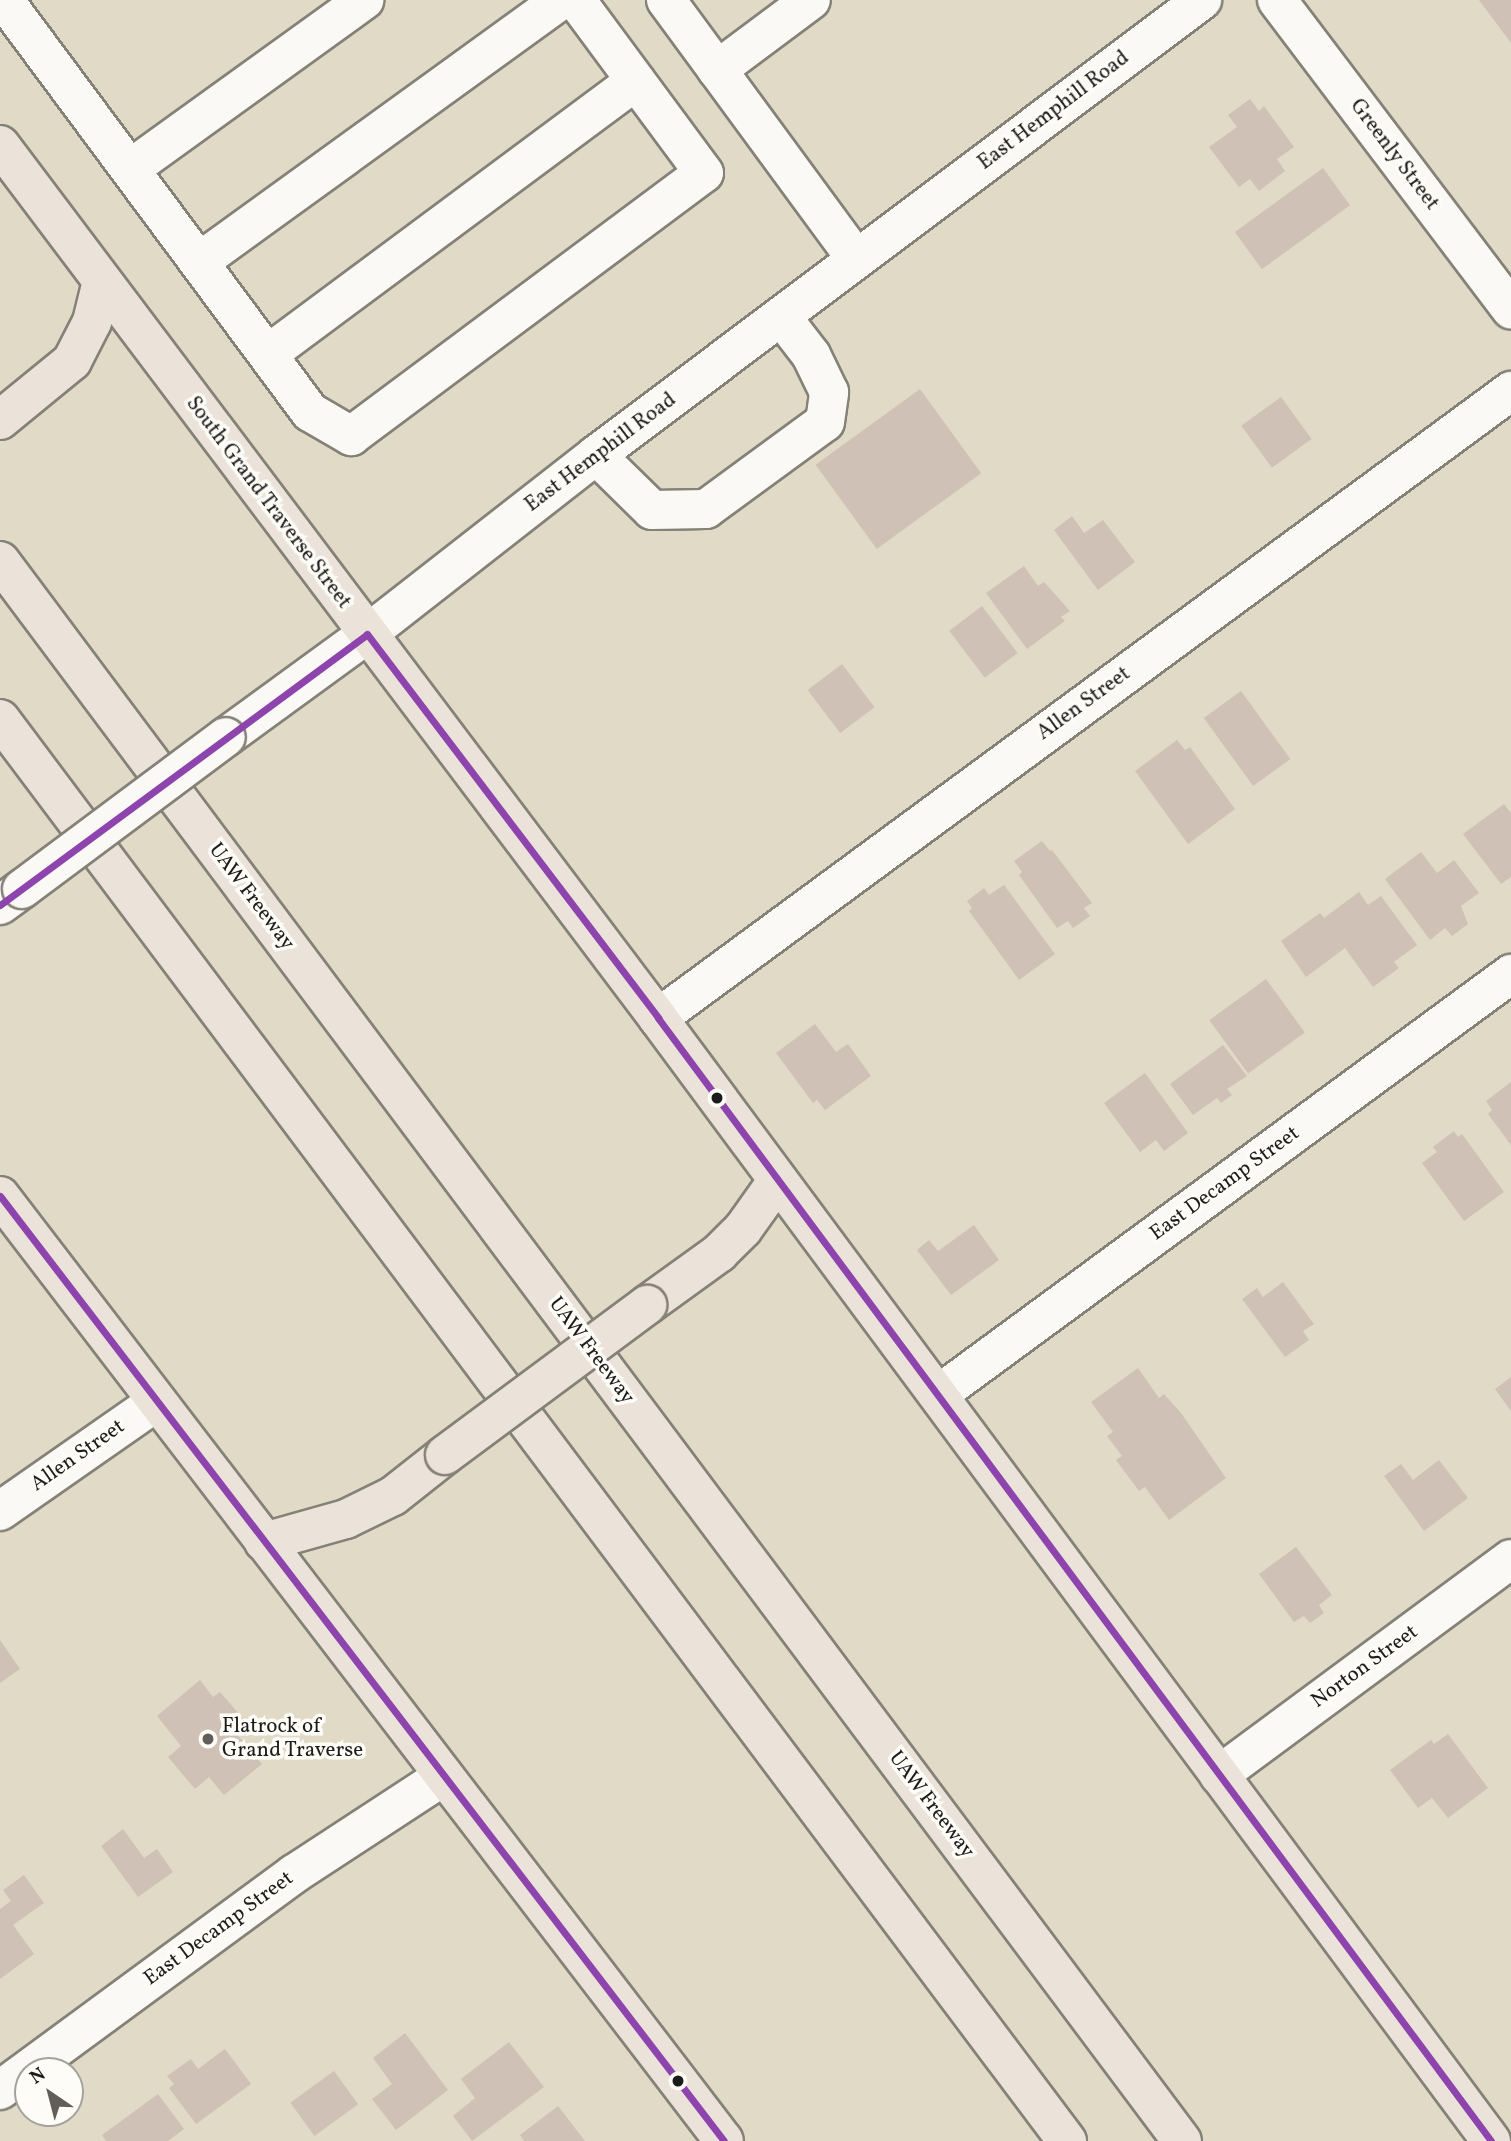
<!DOCTYPE html>
<style>
body{margin:0}
#map{position:relative;width:1511px;height:2141px;overflow:hidden;background:#e0dac6;font-family:Vollkorn,serif}
div>[style]{position:absolute}
.building>*{inset:0;background:#d0c1b6;transform-origin:0 0}
.roads{filter:drop-shadow(2px 0 #848177) drop-shadow(-2px 0 #848177) drop-shadow(0 2px #848177) drop-shadow(0 -2px #848177)}
.minor>*{height:38px;margin:-19px;padding:0 19px;transform-origin:19px;border-radius:19px;background:#faf9f6}
.major>*{height:38px;margin:-19px;padding:0 19px;transform-origin:19px;border-radius:19px;background:#ebe3da}
.highway>*{height:38px;margin:-19px;padding:0 19px;transform-origin:19px;border-radius:19px;background:#ebe3da}
.bridges{filter:drop-shadow(2px 0 #848177) drop-shadow(-2px 0 #848177) drop-shadow(0 2px #848177) drop-shadow(0 -2px #848177)}
.minor-bridge>*{height:38px;margin:-19px;padding:0 19px;transform-origin:19px;border-radius:19px;background:#faf9f6}
.major-bridge>*{height:38px;margin:-19px;padding:0 19px;transform-origin:19px;border-radius:19px;background:#ebe3da}
.bus-1>*{height:7px;margin:-3.5px;padding:0 3.5px;transform-origin:3.5px;border-radius:3.5px;background:#8e44ad}
.dots>*{width:19px;height:19px;translate:-50% -50%;box-sizing:border-box;border:4px solid #fdfcf7;border-radius:50%}
span{translate:-50% -50%;white-space:nowrap;text-align:center;line-height:1.15;-webkit-text-stroke:7px #fdfcf7;paint-order:stroke}
.street-label{font-size:21px;color:#1c1c1c}
.poi-label{font-size:21px;color:#1c1c1c}
.left{translate:0 -50%;text-align:left}
.north{position:absolute;left:14px;top:2057px;width:70px;height:70px;box-sizing:border-box;background:#fdfcf7;border:2px solid #a3a29f;border-radius:50%;rotate:325deg;font-size:19px;font-weight:700;line-height:28px;text-align:center;color:#1c1c1c}
.north::after{content:'';display:block;margin:auto;width:24px;height:32px;background:#615e58;clip-path:polygon(50% 0,100% 100%,50% 72%,0 100%)}
</style>
<div id="map">
<div class="building">
<div style="clip-path:polygon(1479px 0,1511px 0,1511px 43px)"></div>
<div style="clip-path:polygon(1250px 99px,1259px 111px,1264px 106px,1294px 147px,1277px 159px,1285px 171px,1259px 191px,1250px 179px,1239px 187px,1209px 147px,1237px 127px,1228px 115px)"></div>
<div style="left:1323px;top:168px;width:46px;height:109px;rotate:54deg"></div>
<div style="left:920px;top:389px;width:104px;height:129px;rotate:54deg"></div>
<div style="left:1281px;top:397px;width:52px;height:49px;rotate:54deg"></div>
<div style="clip-path:polygon(1072px 516px,1084px 533px,1103px 520px,1135px 562px,1098px 590px,1054px 530px)"></div>
<div style="clip-path:polygon(1024px 566px,1038px 586px,1044px 582px,1070px 611px,1061px 617px,1065px 621px,1027px 649px,986px 593px)"></div>
<div style="left:982px;top:606px;width:59px;height:41px;rotate:53deg"></div>
<div style="left:842px;top:664px;width:54px;height:43px;rotate:53deg"></div>
<div style="left:1241px;top:691px;width:84px;height:46px;rotate:54deg"></div>
<div style="clip-path:polygon(1177px 740px,1185px 750px,1190px 747px,1235px 809px,1188px 844px,1135px 771px)"></div>
<div style="clip-path:polygon(1504px 804px,1511px 813px,1511px 877px,1501px 884px,1463px 834px)"></div>
<div style="clip-path:polygon(1042px 841px,1050px 851px,1052px 850px,1092px 903px,1084px 908px,1090px 916px,1073px 928px,1068px 921px,1057px 928px,1019px 875px,1022px 872px,1014px 861px)"></div>
<div style="clip-path:polygon(1421px 852px,1437px 873px,1454px 860px,1479px 893px,1461px 906px,1468px 924px,1452px 936px,1445px 928px,1430px 940px,1385px 879px)"></div>
<div style="clip-path:polygon(1004px 885px,1055px 954px,1019px 980px,969px 911px,972px 908px,967px 901px,984px 888px,989px 895px)"></div>
<div style="clip-path:polygon(1359px 892px,1368px 905px,1381px 896px,1417px 945px,1394px 962px,1399px 968px,1373px 987px,1345px 948px,1306px 977px,1281px 941px,1320px 913px,1324px 918px)"></div>
<div style="left:1266px;top:979px;width:66px;height:70px;rotate:54deg"></div>
<div style="clip-path:polygon(815px 1024px,836px 1052px,848px 1044px,871px 1076px,825px 1110px,817px 1100px,813px 1103px,776px 1053px)"></div>
<div style="clip-path:polygon(1223px 1045px,1247px 1076px,1227px 1089px,1232px 1095px,1221px 1103px,1217px 1098px,1193px 1115px,1170px 1084px)"></div>
<div style="clip-path:polygon(1145px 1073px,1188px 1133px,1164px 1151px,1156px 1140px,1140px 1152px,1104px 1103px)"></div>
<div style="clip-path:polygon(1511px 1082px,1511px 1145px,1488px 1114px,1492px 1110px,1486px 1101px)"></div>
<div style="clip-path:polygon(1454px 1131px,1458px 1137px,1462px 1134px,1504px 1192px,1464px 1221px,1422px 1163px,1437px 1152px,1433px 1147px)"></div>
<div style="clip-path:polygon(974px 1225px,999px 1260px,951px 1295px,917px 1250px,929px 1240px,938px 1251px)"></div>
<div style="clip-path:polygon(1283px 1282px,1314px 1324px,1303px 1331px,1309px 1340px,1285px 1357px,1242px 1299px,1257px 1288px,1263px 1297px)"></div>
<div style="clip-path:polygon(1138px 1368px,1159px 1398px,1164px 1394px,1181px 1413px,1226px 1478px,1169px 1520px,1145px 1487px,1139px 1491px,1116px 1460px,1122px 1456px,1107px 1436px,1113px 1432px,1091px 1402px)"></div>
<div style="clip-path:polygon(1511px 1377px,1511px 1411px,1495px 1389px)"></div>
<div style="clip-path:polygon(1439px 1460px,1468px 1498px,1424px 1531px,1384px 1476px,1401px 1464px,1413px 1480px)"></div>
<div style="clip-path:polygon(1296px 1547px,1332px 1595px,1319px 1605px,1324px 1613px,1310px 1623px,1304px 1616px,1294px 1622px,1259px 1574px)"></div>
<div style="clip-path:polygon(0 1640px,20px 1669px,0 1683px)"></div>
<div style="clip-path:polygon(200px 1680px,213px 1697px,220px 1692px,246px 1722px,235px 1732px,262px 1764px,224px 1795px,209px 1777px,195px 1789px,168px 1757px,181px 1746px,157px 1716px)"></div>
<div style="clip-path:polygon(1448px 1734px,1488px 1788px,1448px 1818px,1432px 1798px,1418px 1808px,1390px 1770px,1431px 1740px,1434px 1744px)"></div>
<div style="clip-path:polygon(123px 1829px,144px 1858px,157px 1849px,173px 1872px,138px 1897px,101px 1846px)"></div>
<div style="clip-path:polygon(24px 1875px,44px 1903px,13px 1925px,34px 1954px,0 1979px,0 1909px,11px 1901px,3px 1890px)"></div>
<div style="clip-path:polygon(405px 2033px,448px 2090px,396px 2130px,372px 2099px,392px 2084px,373px 2058px)"></div>
<div style="clip-path:polygon(509px 2042px,544px 2087px,472px 2141px,453px 2116px,475px 2098px,461px 2079px)"></div>
<div style="clip-path:polygon(225px 2049px,251px 2084px,196px 2124px,169px 2088px,174px 2084px,167px 2076px,191px 2059px,198px 2069px)"></div>
<div style="left:334px;top:2071px;width:41px;height:54px;rotate:54deg"></div>
<div style="clip-path:polygon(158px 2094px,184px 2129px,168px 2141px,106px 2141px,102px 2135px)"></div>
<div style="clip-path:polygon(558px 2106px,585px 2141px,524px 2141px,520px 2135px)"></div>
</div>
<div class="roads">
<div class="minor">
<div style="left:4px;top:0;width:513px;rotate:53.4deg"></div>
<div style="left:310px;top:412px;width:48px;rotate:30.3deg"></div>
<div style="left:351px;top:436px;width:440px;rotate:-36.7deg"></div>
<div style="left:704px;top:173px;width:215px;rotate:-126.5deg"></div>
<div style="left:666px;top:0;width:321px;rotate:53.7deg"></div>
<div style="left:1277px;top:0;width:388px;rotate:52.9deg"></div>
<div style="left:717px;top:70px;width:117px;rotate:-36.7deg"></div>
<div style="left:130px;top:169px;width:289px;rotate:-35.8deg"></div>
<div style="left:199px;top:262px;width:447px;rotate:-35.9deg"></div>
<div style="left:268px;top:354px;width:458px;rotate:-36.6deg"></div>
<div style="left:596px;top:455px;width:78px;rotate:44.5deg"></div>
<div style="left:652px;top:510px;width:54px;rotate:-1.1deg"></div>
<div style="left:706px;top:509px;width:147px;rotate:-36.2deg"></div>
<div style="left:825px;top:422px;width:30px;rotate:-82deg"></div>
<div style="left:829px;top:392px;width:41px;rotate:-115.9deg"></div>
<div style="left:811px;top:355px;width:49px;rotate:-127.6deg"></div>
<div style="left:226px;top:737px;width:175px;rotate:-36.1deg"></div>
<div style="left:367px;top:634px;width:291px;rotate:-38deg"></div>
<div style="left:596px;top:455px;width:758px;rotate:-36.9deg"></div>
<div style="left:0;top:905px;width:27px;rotate:-36deg"></div>
<div style="left:658px;top:1018px;width:1059px;rotate:-36.32deg"></div>
<div style="left:939px;top:1394px;width:710px;rotate:-36.29deg"></div>
<div style="left:0;top:1511px;width:189px;rotate:-34.9deg"></div>
<div style="left:1219px;top:1775px;width:363px;rotate:-36.5deg"></div>
<div style="left:0;top:2090px;width:365px;rotate:-36.3deg"></div>
<div style="left:294px;top:1874px;width:179px;rotate:-33.2deg"></div>
</div>
<div class="major">
<div style="left:0;top:145px;width:1093px;rotate:52.99deg"></div>
<div style="left:658px;top:1018px;width:1398px;rotate:53.43deg"></div>
<div style="left:0;top:420px;width:93px;rotate:-39.3deg"></div>
<div style="left:72px;top:361px;width:44px;rotate:-62.9deg"></div>
<div style="left:92px;top:322px;width:42px;rotate:-76.3deg"></div>
<div style="left:0;top:1196px;width:1190px;rotate:52.54deg"></div>
<div style="left:647px;top:1305px;width:89px;rotate:-35.8deg"></div>
<div style="left:719px;top:1253px;width:34px;rotate:-45deg"></div>
<div style="left:743px;top:1229px;width:60px;rotate:-54.5deg"></div>
<div style="left:264px;top:1542px;width:85px;rotate:-15.7deg"></div>
<div style="left:346px;top:1519px;width:52px;rotate:-26.1deg"></div>
<div style="left:393px;top:1496px;width:66px;rotate:-38.3deg"></div>
</div>
<div class="highway">
<div style="left:0;top:561px;width:1973px;rotate:53.2deg"></div>
<div style="left:0;top:719px;width:1778px;rotate:53.12deg"></div>
</div>
</div>
<div class="bridges">
<div class="minor-bridge">
<div style="left:22px;top:889px;width:254px;rotate:-36.7deg"></div>
</div>
<div class="major-bridge">
<div style="left:445px;top:1455px;width:252px;rotate:-36.6deg"></div>
</div>
</div>
<div class="bus-1">
<div style="left:0;top:905px;width:456px;rotate:-36.4deg"></div>
<div style="left:367px;top:634px;width:482px;rotate:52.8deg"></div>
<div style="left:658px;top:1018px;width:1398px;rotate:53.43deg"></div>
<div style="left:0;top:1196px;width:1190px;rotate:52.54deg"></div>
</div>
<div class="dots">
<div style="left:717px;top:1098px;background:#1c1c1c"></div>
<div style="left:208px;top:1739px;background:#615e58"></div>
<div style="left:678px;top:2081px;background:#1c1c1c"></div>
</div>
<div class="street-label">
<span style="left:1054px;top:111px;rotate:-37deg">East Hemphill Road</span>
<span style="left:1394px;top:155px;rotate:53deg">Greenly Street</span>
<span style="left:601px;top:453px;rotate:-37deg">East Hemphill Road</span>
<span style="left:268px;top:503px;rotate:53deg">South Grand Traverse Street</span>
<span style="left:1084px;top:704px;rotate:-36deg">Allen Street</span>
<span style="left:251px;top:897px;rotate:53deg">UAW Freeway</span>
<span style="left:1225px;top:1184px;rotate:-36deg">East Decamp Street</span>
<span style="left:591px;top:1351px;rotate:53deg">UAW Freeway</span>
<span style="left:78px;top:1456px;rotate:-35deg">Allen Street</span>
<span style="left:1365px;top:1667px;rotate:-36deg">Norton Street</span>
<span style="left:931px;top:1805px;rotate:53deg">UAW Freeway</span>
<span style="left:219px;top:1929px;rotate:-36deg">East Decamp Street</span>
</div>
<div class="poi-label">
<span class="left" style="left:222px;top:1739px">Flatrock of<br>Grand Traverse</span>
</div>
<div class="north">N</div>
</div>
